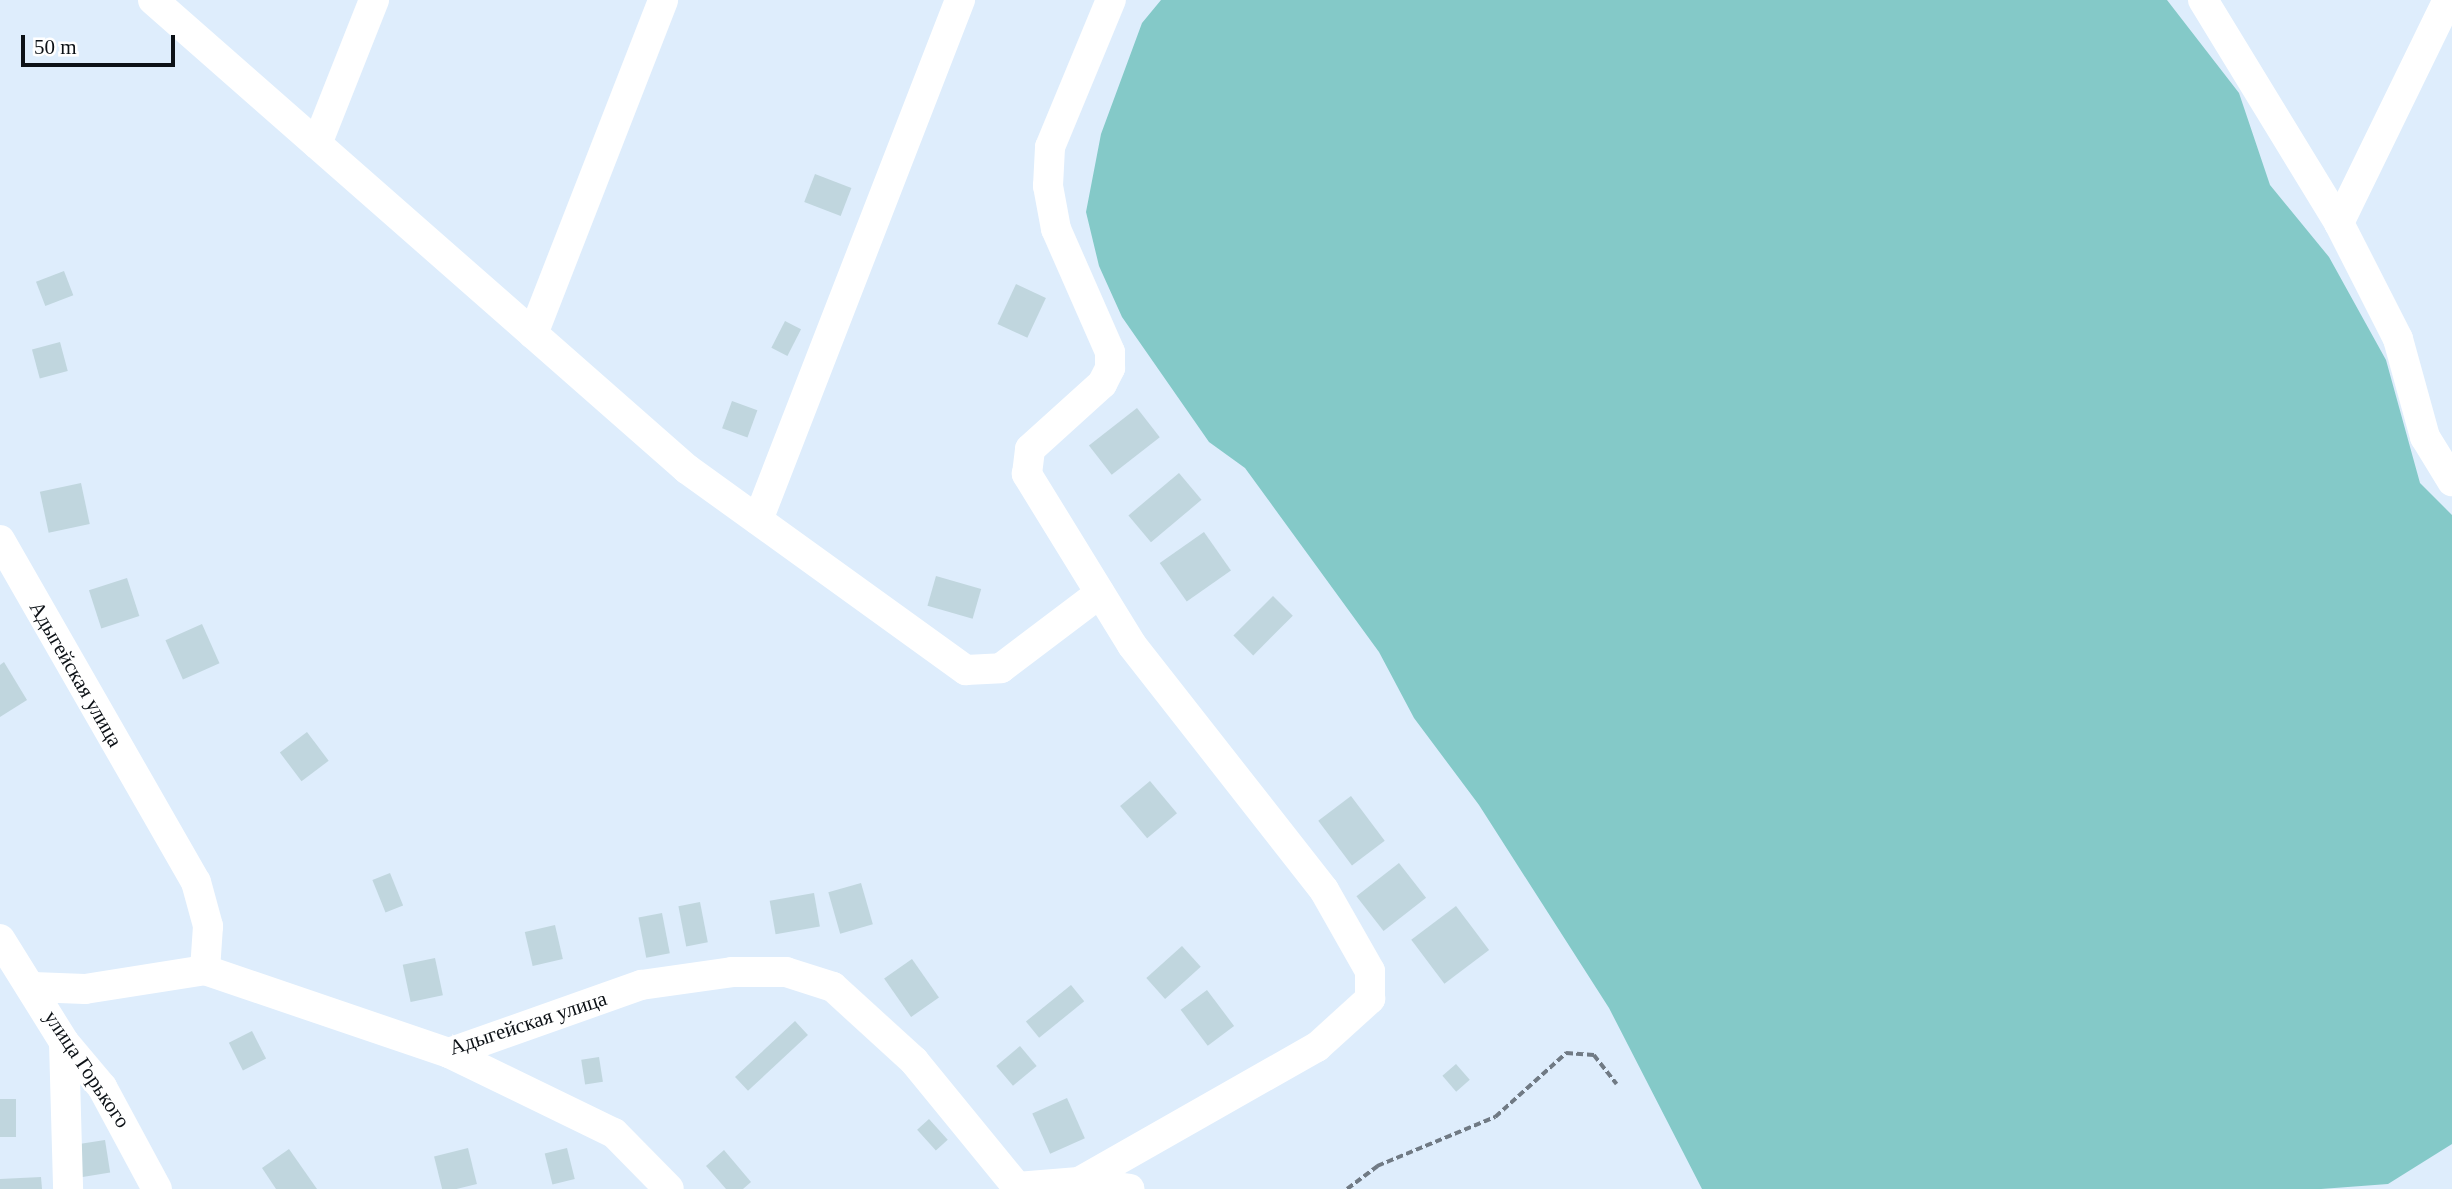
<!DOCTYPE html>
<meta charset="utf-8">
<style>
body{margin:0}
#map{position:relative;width:2452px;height:1189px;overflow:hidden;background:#deedfc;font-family:Georgia,serif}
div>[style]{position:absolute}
.water>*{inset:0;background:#84c9c8}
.building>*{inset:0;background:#c0d6de;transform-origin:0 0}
.path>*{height:3.5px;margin-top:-1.75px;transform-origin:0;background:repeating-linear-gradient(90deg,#707a84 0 7px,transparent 0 10.5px)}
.minor>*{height:30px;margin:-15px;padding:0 15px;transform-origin:15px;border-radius:15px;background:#fff}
span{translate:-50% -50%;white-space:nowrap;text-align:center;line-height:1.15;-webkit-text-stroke:5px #fff;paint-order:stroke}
.street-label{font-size:21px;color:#0c1116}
.scale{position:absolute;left:21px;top:35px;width:154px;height:32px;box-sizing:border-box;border:4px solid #0c1116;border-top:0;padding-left:9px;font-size:21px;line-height:24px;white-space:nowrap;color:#0c1116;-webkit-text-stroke:5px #fff;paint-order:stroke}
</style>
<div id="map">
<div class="water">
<div style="clip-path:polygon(1161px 0,2167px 0,2239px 93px,2270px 185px,2329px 257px,2386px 360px,2420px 483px,2452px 515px,2452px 1144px,2388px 1184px,2321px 1189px,1702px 1189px,1609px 1008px,1479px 805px,1414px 718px,1379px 652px,1245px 468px,1209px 442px,1122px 317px,1099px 266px,1086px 212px,1101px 134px,1142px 23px)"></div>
</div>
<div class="building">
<div style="left:815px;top:174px;width:39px;height:30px;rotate:21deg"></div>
<div style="left:64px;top:271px;width:26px;height:30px;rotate:69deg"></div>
<div style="left:1016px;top:284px;width:33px;height:44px;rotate:25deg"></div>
<div style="left:785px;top:321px;width:18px;height:30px;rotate:27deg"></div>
<div style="left:60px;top:342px;width:30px;height:29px;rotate:75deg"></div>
<div style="left:732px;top:401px;width:27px;height:29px;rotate:20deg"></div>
<div style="left:1137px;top:408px;width:37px;height:61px;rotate:52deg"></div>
<div style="left:1179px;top:473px;width:35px;height:66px;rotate:50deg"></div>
<div style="left:81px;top:483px;width:42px;height:42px;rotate:78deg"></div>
<div style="left:1204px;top:532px;width:47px;height:54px;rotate:55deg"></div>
<div style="left:936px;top:576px;width:47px;height:31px;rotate:16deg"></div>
<div style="left:127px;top:578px;width:40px;height:40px;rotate:72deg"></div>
<div style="left:1273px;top:596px;width:28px;height:56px;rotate:45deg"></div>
<div style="left:202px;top:624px;width:43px;height:40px;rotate:66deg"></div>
<div style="clip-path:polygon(4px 662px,27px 700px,0 717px,0 665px)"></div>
<div style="left:307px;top:732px;width:36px;height:34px;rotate:53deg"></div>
<div style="left:1150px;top:781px;width:42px;height:39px;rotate:50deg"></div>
<div style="left:1351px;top:796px;width:56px;height:41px;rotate:53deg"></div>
<div style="left:1399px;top:863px;width:44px;height:54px;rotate:52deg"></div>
<div style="left:390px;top:873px;width:35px;height:19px;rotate:68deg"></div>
<div style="left:861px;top:883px;width:43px;height:34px;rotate:74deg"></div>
<div style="left:814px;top:893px;width:34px;height:45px;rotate:80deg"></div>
<div style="left:700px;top:902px;width:41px;height:22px;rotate:79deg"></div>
<div style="left:1456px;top:906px;width:55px;height:56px;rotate:53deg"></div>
<div style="left:662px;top:913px;width:41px;height:24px;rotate:79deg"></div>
<div style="left:555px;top:925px;width:35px;height:31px;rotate:77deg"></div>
<div style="left:1182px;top:946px;width:28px;height:48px;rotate:48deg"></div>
<div style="left:435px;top:958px;width:38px;height:33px;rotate:78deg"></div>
<div style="left:912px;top:959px;width:47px;height:34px;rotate:55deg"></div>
<div style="left:1071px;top:985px;width:21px;height:58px;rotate:51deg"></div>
<div style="left:1207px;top:990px;width:45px;height:33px;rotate:53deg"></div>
<div style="left:795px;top:1021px;width:19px;height:82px;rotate:47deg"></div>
<div style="left:252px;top:1031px;width:31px;height:26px;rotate:63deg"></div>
<div style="left:1020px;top:1046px;width:26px;height:31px;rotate:50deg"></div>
<div style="left:599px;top:1057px;width:25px;height:18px;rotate:81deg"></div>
<div style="left:1456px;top:1064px;width:21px;height:18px;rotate:49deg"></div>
<div style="left:1067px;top:1098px;width:44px;height:38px;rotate:66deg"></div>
<div style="left:0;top:1099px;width:16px;height:38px"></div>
<div style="left:929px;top:1119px;width:28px;height:16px;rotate:48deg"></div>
<div style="left:105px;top:1140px;width:33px;height:31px;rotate:81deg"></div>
<div style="left:468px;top:1148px;width:37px;height:35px;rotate:76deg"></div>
<div style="left:567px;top:1148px;width:32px;height:23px;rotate:76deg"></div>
<div style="clip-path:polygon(289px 1149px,317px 1189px,276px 1189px,262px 1168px)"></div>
<div style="clip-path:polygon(724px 1150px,751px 1182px,743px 1189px,726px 1189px,706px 1166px)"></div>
<div style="clip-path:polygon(41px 1177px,42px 1189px,0 1189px,0 1179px)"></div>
</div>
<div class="path">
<div style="left:1347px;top:1189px;width:38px;rotate:-37deg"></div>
<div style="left:1377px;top:1166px;width:128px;rotate:-22.6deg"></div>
<div style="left:1495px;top:1117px;width:96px;rotate:-42deg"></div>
<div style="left:1566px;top:1053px;width:28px;rotate:4deg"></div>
<div style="left:1594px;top:1055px;width:37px;rotate:52deg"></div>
</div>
<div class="minor">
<div style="left:153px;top:0;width:711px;rotate:41.29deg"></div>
<div style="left:687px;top:469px;width:344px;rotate:35.8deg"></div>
<div style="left:966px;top:670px;width:35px;rotate:-3deg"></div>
<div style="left:1001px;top:668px;width:124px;rotate:-37.1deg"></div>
<div style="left:2203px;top:0;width:261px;rotate:58.6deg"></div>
<div style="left:2339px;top:223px;width:130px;rotate:63deg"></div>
<div style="left:2398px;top:339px;width:102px;rotate:74.6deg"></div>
<div style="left:2425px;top:437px;width:52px;rotate:58.5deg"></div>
<div style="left:317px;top:144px;width:155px;rotate:-68.4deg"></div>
<div style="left:2339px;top:223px;width:248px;rotate:-64deg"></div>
<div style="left:533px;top:334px;width:358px;rotate:-68.7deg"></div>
<div style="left:758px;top:520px;width:558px;rotate:-68.77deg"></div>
<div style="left:0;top:540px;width:394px;rotate:60.2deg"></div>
<div style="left:196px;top:882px;width:46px;rotate:74.7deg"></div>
<div style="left:208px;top:926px;width:44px;rotate:93.9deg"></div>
<div style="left:0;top:939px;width:121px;rotate:58.1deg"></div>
<div style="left:64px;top:1042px;width:59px;rotate:49.8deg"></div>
<div style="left:102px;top:1087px;width:116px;rotate:61.7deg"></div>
<div style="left:33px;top:987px;width:52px;rotate:2.2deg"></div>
<div style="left:85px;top:989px;width:121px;rotate:-9deg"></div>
<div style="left:205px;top:970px;width:258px;rotate:18.8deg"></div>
<div style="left:449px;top:1053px;width:204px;rotate:-19.5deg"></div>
<div style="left:641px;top:985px;width:92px;rotate:-8.1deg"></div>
<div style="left:732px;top:972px;width:54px"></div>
<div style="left:786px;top:972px;width:49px;rotate:17.7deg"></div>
<div style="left:833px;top:987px;width:110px;rotate:42.4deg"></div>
<div style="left:914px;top:1061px;width:163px;rotate:50.7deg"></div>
<div style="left:1017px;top:1187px;width:62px;rotate:-4.6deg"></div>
<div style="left:1079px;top:1182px;width:51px;rotate:7.8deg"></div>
<div style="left:64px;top:1042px;width:147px;rotate:88.4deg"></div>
<div style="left:449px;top:1053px;width:183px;rotate:25.9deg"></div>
<div style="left:614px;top:1133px;width:78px;rotate:45.5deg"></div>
<div style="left:1079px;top:1182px;width:274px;rotate:-29.6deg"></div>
<div style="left:1317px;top:1047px;width:72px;rotate:-42.2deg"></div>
<div style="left:1370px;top:999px;width:28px;rotate:-90deg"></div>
<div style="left:1370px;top:971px;width:93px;rotate:-119.6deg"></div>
<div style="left:1324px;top:890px;width:311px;rotate:-128.1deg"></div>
<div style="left:1132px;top:645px;width:201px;rotate:-121.6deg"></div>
<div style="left:1027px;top:474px;width:25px;rotate:-83deg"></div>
<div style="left:1030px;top:449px;width:97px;rotate:-42.1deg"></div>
<div style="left:1102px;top:384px;width:18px;rotate:-63deg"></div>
<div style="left:1110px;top:368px;width:16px;rotate:-90deg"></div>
<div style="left:1110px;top:352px;width:134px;rotate:-113.7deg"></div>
<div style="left:1056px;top:229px;width:44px;rotate:-100.5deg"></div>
<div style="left:1048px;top:186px;width:39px;rotate:-87deg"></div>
<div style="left:1050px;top:147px;width:159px;rotate:-67.5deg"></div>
</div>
<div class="street-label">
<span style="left:76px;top:674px;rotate:60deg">Адыгейская улица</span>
<span style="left:528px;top:1023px;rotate:-18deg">Адыгейская улица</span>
<span style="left:87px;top:1069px;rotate:56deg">улица Горького</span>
</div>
<div class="scale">50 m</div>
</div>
